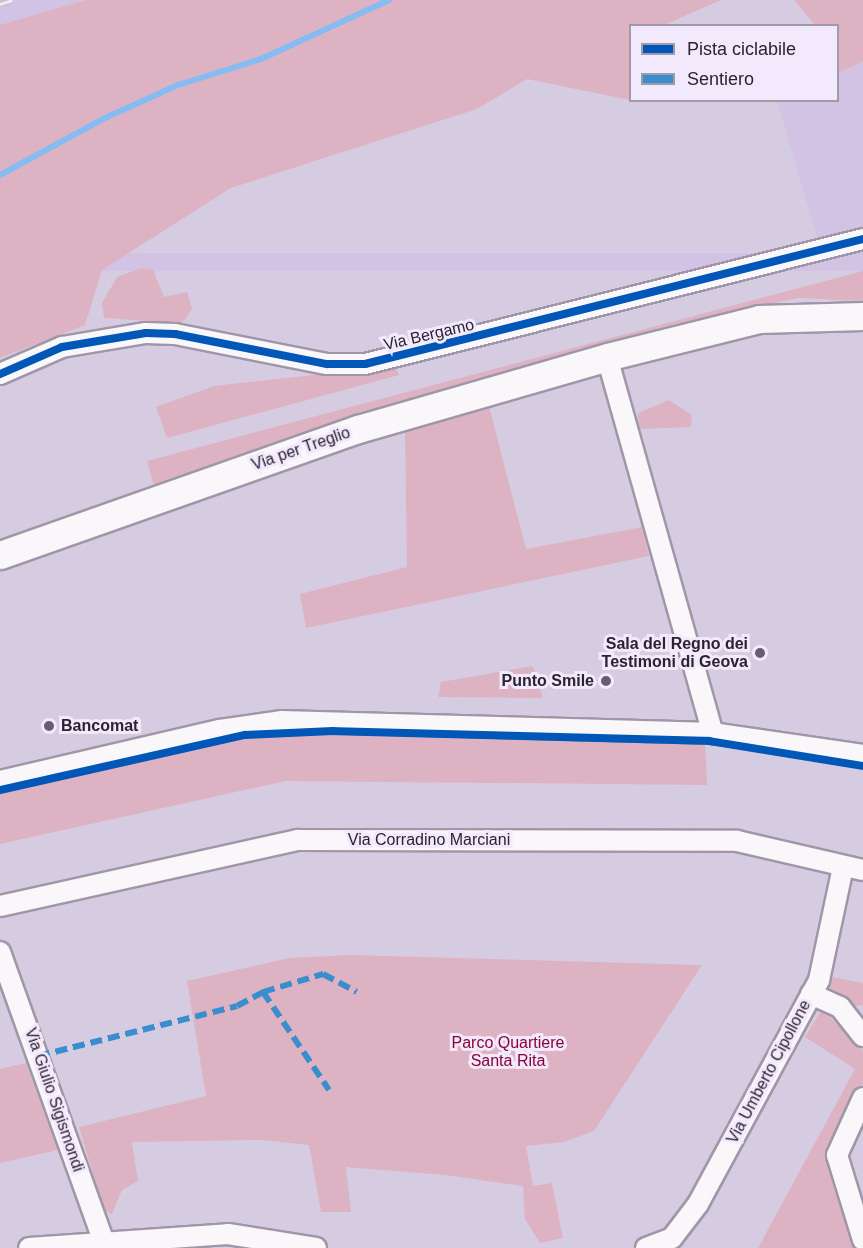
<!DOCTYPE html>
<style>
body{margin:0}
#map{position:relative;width:863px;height:1248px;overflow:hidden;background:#d6cce1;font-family:Helvetica,sans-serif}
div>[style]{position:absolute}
.built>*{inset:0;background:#d2c2e3;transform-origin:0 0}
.green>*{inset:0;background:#ddb3c4}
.stream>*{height:6px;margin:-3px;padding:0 3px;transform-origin:3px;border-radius:3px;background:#87bcf2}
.roads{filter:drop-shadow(2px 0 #9f97a7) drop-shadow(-2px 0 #9f97a7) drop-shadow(0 2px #9f97a7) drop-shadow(0 -2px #9f97a7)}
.minor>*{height:20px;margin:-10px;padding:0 10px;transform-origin:10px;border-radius:10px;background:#f9f7fa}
.secondary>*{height:27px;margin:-13.5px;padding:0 13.5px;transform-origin:13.5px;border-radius:13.5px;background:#f9f7fa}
.rail>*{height:7px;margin-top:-3.5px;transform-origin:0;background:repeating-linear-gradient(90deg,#f2e9fc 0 14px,#c8c4ca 0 28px);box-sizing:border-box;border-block:2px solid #c8c4ca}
.quiet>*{height:6px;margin-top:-3px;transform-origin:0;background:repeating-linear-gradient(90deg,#3b8ece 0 12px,transparent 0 18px)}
.cycleway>*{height:8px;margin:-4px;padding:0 4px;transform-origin:4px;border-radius:4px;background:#0057b8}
.dots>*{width:16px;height:16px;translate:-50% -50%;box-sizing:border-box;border:3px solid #f2e9fc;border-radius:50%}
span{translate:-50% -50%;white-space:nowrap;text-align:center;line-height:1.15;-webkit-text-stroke:6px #f2e9fc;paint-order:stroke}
.street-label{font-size:16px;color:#2a2331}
.poi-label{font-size:16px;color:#2a2331;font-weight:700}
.right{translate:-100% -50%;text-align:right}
.left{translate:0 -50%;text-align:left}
.park-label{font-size:16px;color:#860439}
.legend{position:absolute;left:629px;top:24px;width:210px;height:78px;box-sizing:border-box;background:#f2e9fc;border:2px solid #a29aab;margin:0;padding:8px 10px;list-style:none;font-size:18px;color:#2a2331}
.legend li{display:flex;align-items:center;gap:12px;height:30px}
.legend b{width:30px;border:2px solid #a29aab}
</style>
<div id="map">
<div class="built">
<div style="clip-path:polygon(0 0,86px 0,0 25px)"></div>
<div style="clip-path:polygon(863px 61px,863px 228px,818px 240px,777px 101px,838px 100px,838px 73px)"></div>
<div style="left:863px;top:253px;width:18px;height:893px;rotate:90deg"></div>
</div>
<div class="green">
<div style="clip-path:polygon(86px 0,721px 0,664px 25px,630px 26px,630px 100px,527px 79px,477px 109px,231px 188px,102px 270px,85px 325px,0 358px,0 25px)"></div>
<div style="clip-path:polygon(794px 0,863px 0,863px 61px,838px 73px,838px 26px,815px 25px)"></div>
<div style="clip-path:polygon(141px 268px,153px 270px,164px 297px,187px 292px,192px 308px,186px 319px,180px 323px,104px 318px,102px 303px,117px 277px)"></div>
<div style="clip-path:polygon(863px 271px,863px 301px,798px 298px,671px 325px,408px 400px,154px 486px,147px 461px)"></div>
<div style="clip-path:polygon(395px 366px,399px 375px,167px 438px,156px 407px,214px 386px)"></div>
<div style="clip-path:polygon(669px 400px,692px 415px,691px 427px,639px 429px,638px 413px)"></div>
<div style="clip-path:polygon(489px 406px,526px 549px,642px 527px,649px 556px,306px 628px,300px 594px,407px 567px,405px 432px)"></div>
<div style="clip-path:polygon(533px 666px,543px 698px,438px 697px,441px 682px)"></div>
<div style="clip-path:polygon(380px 731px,705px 742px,707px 785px,286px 781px,0 844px,0 791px,240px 736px)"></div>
<div style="clip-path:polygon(351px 955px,702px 965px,594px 1131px,564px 1142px,526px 1146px,533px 1186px,552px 1183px,563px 1238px,540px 1243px,525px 1219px,523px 1186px,445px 1175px,346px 1167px,351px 1212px,321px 1212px,309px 1145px,261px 1140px,132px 1142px,138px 1181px,122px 1190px,112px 1214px,104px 1210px,79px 1127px,206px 1096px,187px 981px,289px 958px)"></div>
<div style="clip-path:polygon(831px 977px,863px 983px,863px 1005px,847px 1008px,830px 995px)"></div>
<div style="clip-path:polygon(822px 1009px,863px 1051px,863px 1084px,833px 1138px,830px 1154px,834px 1183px,854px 1248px,758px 1248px,855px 1069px,805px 1037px)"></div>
<div style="clip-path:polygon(26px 1063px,58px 1150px,0 1163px,0 1069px)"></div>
</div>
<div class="stream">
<div style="left:0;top:175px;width:119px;rotate:-28.5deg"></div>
<div style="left:105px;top:118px;width:80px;rotate:-24.3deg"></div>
<div style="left:178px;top:85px;width:87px;rotate:-17.4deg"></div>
<div style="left:261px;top:59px;width:141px;rotate:-24.7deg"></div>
</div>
<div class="roads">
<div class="minor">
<div style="left:607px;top:357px;width:391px;rotate:74.3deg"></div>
<div style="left:0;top:374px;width:68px;rotate:-23.5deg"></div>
<div style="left:62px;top:347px;width:85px;rotate:-9.5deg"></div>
<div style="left:146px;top:333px;width:29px;rotate:2deg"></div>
<div style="left:175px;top:334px;width:155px;rotate:11.2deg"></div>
<div style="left:327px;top:364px;width:38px"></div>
<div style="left:365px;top:364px;width:513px;rotate:-14.09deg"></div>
<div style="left:0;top:781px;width:226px;rotate:-13.1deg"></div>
<div style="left:220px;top:730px;width:63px;rotate:-8.3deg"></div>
<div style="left:282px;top:721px;width:431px;rotate:1.6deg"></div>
<div style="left:713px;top:733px;width:152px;rotate:8.3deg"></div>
<div style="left:0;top:906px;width:305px;rotate:-12.5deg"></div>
<div style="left:298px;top:840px;width:439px;rotate:0.1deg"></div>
<div style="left:737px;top:841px;width:129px;rotate:13deg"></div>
<div style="left:0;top:952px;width:314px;rotate:70.3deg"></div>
<div style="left:811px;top:994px;width:32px;rotate:24deg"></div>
<div style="left:840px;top:1007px;width:37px;rotate:52deg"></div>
<div style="left:863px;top:1098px;width:63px;rotate:114.5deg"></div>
<div style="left:837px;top:1155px;width:89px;rotate:73deg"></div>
<div style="left:29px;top:1248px;width:199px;rotate:-4deg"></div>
<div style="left:228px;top:1234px;width:89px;rotate:9deg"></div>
<div style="left:646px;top:1248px;width:28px;rotate:-21deg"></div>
<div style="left:672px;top:1238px;width:43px;rotate:-52.6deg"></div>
<div style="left:698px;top:1204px;width:255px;rotate:-61.6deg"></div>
<div style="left:819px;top:980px;width:116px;rotate:-78deg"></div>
</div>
<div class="secondary">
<div style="left:0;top:555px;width:380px;rotate:-19.4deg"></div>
<div style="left:358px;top:429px;width:259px;rotate:-16.1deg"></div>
<div style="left:607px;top:357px;width:157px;rotate:-14deg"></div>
<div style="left:759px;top:319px;width:104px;rotate:-1.7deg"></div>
</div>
</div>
<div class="rail">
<div style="left:0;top:4px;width:13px;rotate:-18deg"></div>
</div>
<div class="quiet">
<div style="left:263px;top:992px;width:118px;rotate:56deg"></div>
<div style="left:38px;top:1056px;width:205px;rotate:-14.1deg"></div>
<div style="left:237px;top:1006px;width:30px;rotate:-28deg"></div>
<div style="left:263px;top:992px;width:63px;rotate:-16.7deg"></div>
<div style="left:323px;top:974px;width:38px;rotate:28deg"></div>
</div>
<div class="cycleway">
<div style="left:0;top:374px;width:68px;rotate:-23.5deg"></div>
<div style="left:62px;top:347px;width:85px;rotate:-9.5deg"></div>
<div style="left:146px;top:333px;width:29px;rotate:2deg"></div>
<div style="left:175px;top:334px;width:155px;rotate:11.2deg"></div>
<div style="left:327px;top:364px;width:38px"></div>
<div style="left:365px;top:364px;width:513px;rotate:-14.09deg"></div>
<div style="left:0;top:790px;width:251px;rotate:-12.7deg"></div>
<div style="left:245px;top:735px;width:88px;rotate:-2.6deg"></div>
<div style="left:333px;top:731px;width:376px;rotate:1.5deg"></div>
<div style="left:709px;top:741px;width:156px;rotate:9.2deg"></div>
</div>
<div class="dots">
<div style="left:760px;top:653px;background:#665e6f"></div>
<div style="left:606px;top:681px;background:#665e6f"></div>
<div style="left:49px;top:726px;background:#665e6f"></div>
</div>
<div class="street-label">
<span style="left:429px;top:335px;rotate:-13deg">Via Bergamo</span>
<span style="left:301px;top:449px;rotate:-19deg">Via per Treglio</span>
<span style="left:429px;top:840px">Via Corradino Marciani</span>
<span style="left:769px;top:1072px;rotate:-62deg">Via Umberto Cipollone</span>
<span style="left:54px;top:1100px;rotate:71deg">Via Giulio Sigismondi</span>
</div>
<div class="poi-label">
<span class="right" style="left:748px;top:653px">Sala del Regno dei<br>Testimoni di Geova</span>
<span class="right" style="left:594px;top:681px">Punto Smile</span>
<span class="left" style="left:61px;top:726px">Bancomat</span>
</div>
<div class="park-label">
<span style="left:508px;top:1052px">Parco Quartiere<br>Santa Rita</span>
</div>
<ul class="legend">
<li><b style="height:8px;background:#0057b8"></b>Pista ciclabile</li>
<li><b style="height:8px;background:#3b8ece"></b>Sentiero</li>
</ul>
</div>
